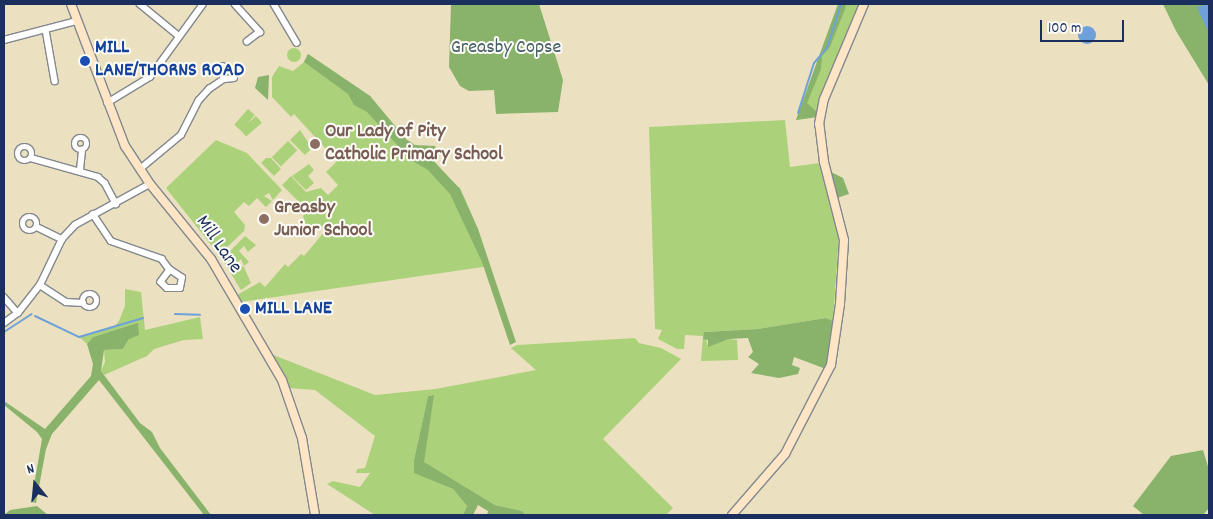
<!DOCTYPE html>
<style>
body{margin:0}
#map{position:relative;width:1213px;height:519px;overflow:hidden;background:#ebe1c0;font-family:Dekko,sans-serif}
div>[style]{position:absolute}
.green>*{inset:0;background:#acd17b;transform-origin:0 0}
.round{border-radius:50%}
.forest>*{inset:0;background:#89b36b}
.water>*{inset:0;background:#6ea1d9}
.stream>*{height:2px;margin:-1px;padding:0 1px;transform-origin:1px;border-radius:1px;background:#6ea1d9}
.roads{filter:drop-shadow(1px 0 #83888f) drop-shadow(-1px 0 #83888f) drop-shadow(0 1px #83888f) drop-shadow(0 -1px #83888f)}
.street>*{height:5.5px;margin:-2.75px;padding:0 2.75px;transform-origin:2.75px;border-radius:2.75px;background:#fff}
.street>.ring{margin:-2.75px;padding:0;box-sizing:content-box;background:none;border:5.5px solid #fff;border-radius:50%}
.secondary>*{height:8px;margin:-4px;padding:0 4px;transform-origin:4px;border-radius:4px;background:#fde5c5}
.dots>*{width:14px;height:14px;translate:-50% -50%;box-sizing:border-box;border:2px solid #fdfcf7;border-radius:50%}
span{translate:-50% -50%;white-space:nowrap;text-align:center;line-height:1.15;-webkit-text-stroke:4px #fdfcf7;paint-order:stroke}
.park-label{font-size:20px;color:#466067}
.transit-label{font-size:20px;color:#164399;font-weight:700}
.left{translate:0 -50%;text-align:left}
.education-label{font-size:20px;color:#785e54;font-weight:700}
.street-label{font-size:20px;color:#1b2f5e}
.frame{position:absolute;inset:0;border:5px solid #1b2f5e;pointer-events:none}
.north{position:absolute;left:10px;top:459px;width:50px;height:50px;-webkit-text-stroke:4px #fdfcf7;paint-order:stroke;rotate:343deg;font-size:14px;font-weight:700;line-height:20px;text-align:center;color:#1b2f5e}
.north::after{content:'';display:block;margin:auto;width:18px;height:22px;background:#1b2f5e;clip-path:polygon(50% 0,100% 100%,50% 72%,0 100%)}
.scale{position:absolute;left:1040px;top:20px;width:84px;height:22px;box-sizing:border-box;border:2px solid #1b2f5e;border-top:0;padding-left:6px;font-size:15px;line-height:18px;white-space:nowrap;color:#1b2f5e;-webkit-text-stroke:4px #fdfcf7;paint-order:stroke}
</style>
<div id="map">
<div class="green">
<div style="clip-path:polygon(838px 4px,861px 4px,822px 96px,817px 117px,796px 120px)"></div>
<div class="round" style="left:287px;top:48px;width:14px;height:14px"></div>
<div style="clip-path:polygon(308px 54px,370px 96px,417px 153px,460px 188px,478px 229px,490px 266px,241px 302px,237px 295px,260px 282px,265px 287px,285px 264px,288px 267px,301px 254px,304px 256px,325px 231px,319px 224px,312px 231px,306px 225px,303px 216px,308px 211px,282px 185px,291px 176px,306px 192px,321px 188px,328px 195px,338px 185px,326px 172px,337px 161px,294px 114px,291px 117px,272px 97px,272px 77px,279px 66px,293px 71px,304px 62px)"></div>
<div style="left:248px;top:109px;width:9px;height:21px;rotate:41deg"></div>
<div style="left:256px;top:116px;width:9px;height:21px;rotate:49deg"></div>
<div style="clip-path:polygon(785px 120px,790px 167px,820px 163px,839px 237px,833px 321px,826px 318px,758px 329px,704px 332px,708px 346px,729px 339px,737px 340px,738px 360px,701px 361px,703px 336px,685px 335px,684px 349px,677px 349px,658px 339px,662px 330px,655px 329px,649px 127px)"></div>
<div style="clip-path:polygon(300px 130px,312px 148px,305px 155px,290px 140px)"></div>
<div style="clip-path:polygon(216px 140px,247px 153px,282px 190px,273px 200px,269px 193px,264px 196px,272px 201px,266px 207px,257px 198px,249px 206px,244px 202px,234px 212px,245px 225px,244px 231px,219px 255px,166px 188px)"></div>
<div style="left:288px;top:141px;width:13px;height:23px;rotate:45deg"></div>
<div style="clip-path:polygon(266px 158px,271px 158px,281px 169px,274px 176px,261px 163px)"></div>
<div style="clip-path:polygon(309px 164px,314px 170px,308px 176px,314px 183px,306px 190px,292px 176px)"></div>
<div style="clip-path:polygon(245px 236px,256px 245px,248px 252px,244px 246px,239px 251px,249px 262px,244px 266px,241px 259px,237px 263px,244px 267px,251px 283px,241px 290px,222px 259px)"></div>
<div style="clip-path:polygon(125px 289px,141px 292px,145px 330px,200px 317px,203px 339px,184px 340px,154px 349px,147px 356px,104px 375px,101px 371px,105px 362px,104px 350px,123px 349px,138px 324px,93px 337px,87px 344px,79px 337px,114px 327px,119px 321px,125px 306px)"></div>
<div style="clip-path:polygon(635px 338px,639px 343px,661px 348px,681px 359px,603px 439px,673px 508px,666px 515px,526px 515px,522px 511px,495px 505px,423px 462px,433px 395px,428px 396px,414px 460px,414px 472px,453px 489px,467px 506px,463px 515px,375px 515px,327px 484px,333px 481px,360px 487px,370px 473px,356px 473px,357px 469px,365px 468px,375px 436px,315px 390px,289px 388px,271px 354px,375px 395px,435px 389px,536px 370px,511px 348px,517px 345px)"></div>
</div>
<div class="forest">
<div style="clip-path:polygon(451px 4px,539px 4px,563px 80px,558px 112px,496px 114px,494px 90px,469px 91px,460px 86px,449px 67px)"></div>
<div style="clip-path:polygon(838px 4px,846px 4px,845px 9px,830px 47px,822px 56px,821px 69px,807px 103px,817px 112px,817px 117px,796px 120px)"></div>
<div style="clip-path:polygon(1163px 4px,1209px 4px,1209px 85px,1176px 31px)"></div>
<div style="clip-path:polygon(308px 54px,370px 96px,406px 139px,415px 145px,435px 146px,437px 150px,429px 156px,460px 189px,478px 229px,516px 342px,510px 345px,482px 262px,450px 194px,428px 170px,411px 160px,367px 112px,354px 105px,348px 94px,304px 62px)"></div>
<div style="clip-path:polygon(269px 75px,268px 100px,255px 88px,258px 77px)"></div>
<div style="clip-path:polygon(829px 171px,843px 178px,849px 194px,837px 198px)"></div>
<div style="clip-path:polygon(826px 318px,833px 321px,826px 369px,794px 357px,792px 365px,800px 368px,798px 374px,779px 378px,751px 373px,759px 364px,748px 357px,753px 352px,748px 338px,729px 339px,708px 347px,708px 340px,703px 339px,704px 332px,758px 329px)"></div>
<div style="clip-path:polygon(138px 323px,139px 335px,129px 339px,123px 349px,104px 350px,101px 371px,140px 423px,152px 432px,160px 448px,211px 515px,204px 515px,99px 380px,52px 434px,46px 449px,36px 503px,31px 502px,42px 439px,37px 432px,4px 405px,4px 401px,45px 429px,91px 376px,93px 364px,87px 344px,93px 337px)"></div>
<div style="clip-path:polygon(434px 395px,424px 462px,495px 505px,522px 511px,526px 515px,487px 515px,488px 511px,478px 505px,473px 515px,463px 515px,467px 506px,453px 489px,414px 473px,414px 460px,428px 396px)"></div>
<div style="clip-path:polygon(1203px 450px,1209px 470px,1209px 508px,1203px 515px,1144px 515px,1133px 506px,1171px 456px)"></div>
<div style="clip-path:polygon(37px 506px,48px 515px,4px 515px,10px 510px)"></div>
</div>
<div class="water">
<div style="clip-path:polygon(1209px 4px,1209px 34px,1197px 7px)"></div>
<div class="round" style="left:1078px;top:26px;width:18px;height:18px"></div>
</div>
<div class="stream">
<div style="left:798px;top:113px;width:52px;rotate:-72.3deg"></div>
<div style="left:814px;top:63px;width:20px;rotate:-49deg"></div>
<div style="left:827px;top:48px;width:46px;rotate:-72.3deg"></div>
<div style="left:175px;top:314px;width:25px;rotate:2deg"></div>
<div style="left:35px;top:316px;width:49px;rotate:25.5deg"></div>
<div style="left:79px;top:337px;width:67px;rotate:-16.5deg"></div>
<div style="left:4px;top:332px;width:33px;rotate:-33deg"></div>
</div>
<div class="roads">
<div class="street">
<div style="left:140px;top:4px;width:50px;rotate:39.4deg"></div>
<div style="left:235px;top:4px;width:38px;rotate:48deg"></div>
<div style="left:260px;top:32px;width:16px;rotate:142deg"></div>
<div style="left:274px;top:4px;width:45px;rotate:59.5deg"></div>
<div style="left:46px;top:30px;width:52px;rotate:80deg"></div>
<div style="left:4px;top:40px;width:75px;rotate:-14.6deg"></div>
<div style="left:223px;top:66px;width:13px;rotate:86deg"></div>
<div style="left:107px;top:103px;width:50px;rotate:-31.2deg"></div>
<div style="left:150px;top:77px;width:90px;rotate:-54deg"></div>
<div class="ring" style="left:75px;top:138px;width:6.5px;height:6.5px"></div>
<div class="ring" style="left:18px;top:147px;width:8.5px;height:8.5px"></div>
<div style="left:31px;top:158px;width:70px;rotate:15.8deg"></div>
<div style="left:98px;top:177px;width:9px;rotate:41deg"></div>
<div style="left:105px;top:183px;width:24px;rotate:62deg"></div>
<div style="left:140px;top:169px;width:53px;rotate:-39.7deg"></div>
<div style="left:181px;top:135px;width:39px;rotate:-63deg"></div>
<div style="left:199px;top:100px;width:15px;rotate:-48deg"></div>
<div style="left:209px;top:89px;width:18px;rotate:-34deg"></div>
<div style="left:224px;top:79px;width:10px;rotate:-6deg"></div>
<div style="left:80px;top:170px;width:20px;rotate:-84deg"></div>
<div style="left:93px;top:214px;width:32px;rotate:56deg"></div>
<div style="left:111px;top:241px;width:54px;rotate:19.4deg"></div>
<div style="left:162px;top:259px;width:14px;rotate:54deg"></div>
<div style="left:170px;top:270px;width:15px;rotate:127deg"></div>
<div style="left:161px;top:282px;width:8px;rotate:45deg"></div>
<div style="left:167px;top:288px;width:13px"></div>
<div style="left:180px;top:288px;width:10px;rotate:-79deg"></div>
<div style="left:182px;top:278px;width:14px;rotate:-146deg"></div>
<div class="ring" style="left:23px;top:217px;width:8.5px;height:8.5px"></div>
<div style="left:37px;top:227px;width:28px;rotate:26deg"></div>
<div style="left:40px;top:285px;width:31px;rotate:33deg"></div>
<div style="left:66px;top:302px;width:17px;rotate:3deg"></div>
<div class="ring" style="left:83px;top:294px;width:8.5px;height:8.5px"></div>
<div style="left:4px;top:297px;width:21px;rotate:49deg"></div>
<div style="left:4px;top:323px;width:17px;rotate:-36deg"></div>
<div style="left:18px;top:313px;width:36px;rotate:-52deg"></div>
<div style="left:40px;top:285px;width:51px;rotate:-64.4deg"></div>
<div style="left:62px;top:239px;width:19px;rotate:-47deg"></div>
<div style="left:75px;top:225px;width:85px;rotate:-28.7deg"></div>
</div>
<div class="secondary">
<div style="left:71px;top:4px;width:152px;rotate:69.2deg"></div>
<div style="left:125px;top:146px;width:45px;rotate:56.7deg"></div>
<div style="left:150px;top:184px;width:97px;rotate:50.9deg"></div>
<div style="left:211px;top:259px;width:140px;rotate:59.6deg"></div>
<div style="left:282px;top:380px;width:61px;rotate:71deg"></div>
<div style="left:302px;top:438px;width:78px;rotate:80.4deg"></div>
<div style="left:732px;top:515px;width:81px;rotate:-49deg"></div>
<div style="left:785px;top:454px;width:100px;rotate:-62.7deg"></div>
<div style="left:831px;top:365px;width:62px;rotate:-81.6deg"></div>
<div style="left:840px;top:304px;width:64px;rotate:-86.4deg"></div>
<div style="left:844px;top:240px;width:81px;rotate:-104.4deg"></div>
<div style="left:824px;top:162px;width:38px;rotate:-97deg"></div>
<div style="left:819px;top:124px;width:25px;rotate:-79deg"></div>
<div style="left:824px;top:99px;width:103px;rotate:-67.2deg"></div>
</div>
</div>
<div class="dots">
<div style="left:85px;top:61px;background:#1a4fb4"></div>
<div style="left:315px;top:144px;background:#8d6e63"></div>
<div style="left:264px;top:219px;background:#8d6e63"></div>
<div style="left:245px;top:309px;background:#1a4fb4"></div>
</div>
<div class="park-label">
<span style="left:506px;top:48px">Greasby Copse</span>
</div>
<div class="transit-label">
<span class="left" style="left:95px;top:60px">MILL<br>LANE/THORNS ROAD</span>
<span class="left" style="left:255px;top:309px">MILL LANE</span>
</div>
<div class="education-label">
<span class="left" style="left:325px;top:144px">Our Lady of Pity<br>Catholic Primary School</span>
<span class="left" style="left:274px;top:220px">Greasby<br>Junior School</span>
</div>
<div class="street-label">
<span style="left:218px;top:245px;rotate:55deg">Mill Lane</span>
</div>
<div class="frame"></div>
<div class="north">N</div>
<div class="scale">100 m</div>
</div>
